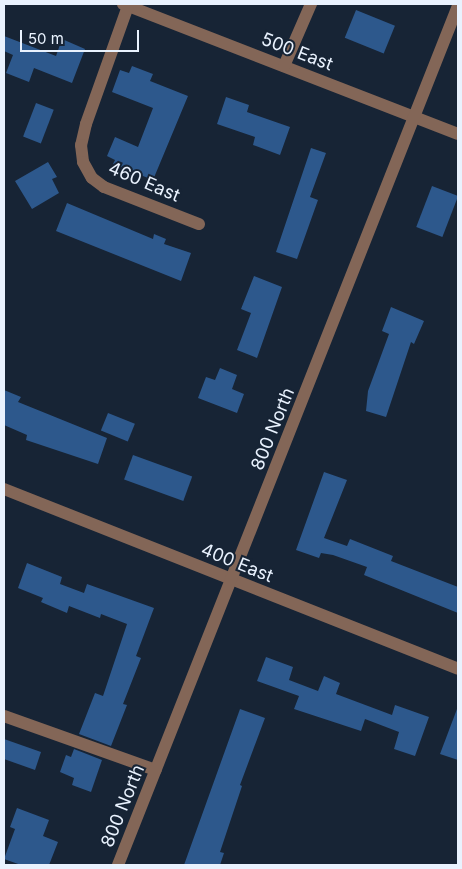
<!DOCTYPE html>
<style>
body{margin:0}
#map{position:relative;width:462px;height:869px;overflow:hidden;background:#172435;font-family:Inter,sans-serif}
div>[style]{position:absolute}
.building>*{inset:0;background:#2d588c;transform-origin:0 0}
.minor>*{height:12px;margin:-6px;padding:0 6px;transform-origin:6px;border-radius:6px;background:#836657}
span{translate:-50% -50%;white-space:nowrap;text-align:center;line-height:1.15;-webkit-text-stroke:4px #172435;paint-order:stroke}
.street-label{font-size:18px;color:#e9f2fe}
.frame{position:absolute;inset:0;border:5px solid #e9f2fe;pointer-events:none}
.scale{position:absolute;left:20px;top:30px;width:119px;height:22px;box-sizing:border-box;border:2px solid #e9f2fe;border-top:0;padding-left:6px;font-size:15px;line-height:18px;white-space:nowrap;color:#e9f2fe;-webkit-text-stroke:4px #172435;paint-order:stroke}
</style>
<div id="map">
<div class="building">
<div style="left:356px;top:10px;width:42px;height:30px;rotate:22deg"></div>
<div style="clip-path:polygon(4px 36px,56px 56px,62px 39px,85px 49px,72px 83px,34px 68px,29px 82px,6px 73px,13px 55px,4px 51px)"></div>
<div style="clip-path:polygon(132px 66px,153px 74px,150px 81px,188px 96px,153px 180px,113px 164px,115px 160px,107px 156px,115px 137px,138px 147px,153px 108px,112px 92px,120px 70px,129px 73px)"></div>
<div style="clip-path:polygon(226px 97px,249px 105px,247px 112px,290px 127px,280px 155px,253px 145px,255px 137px,217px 124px)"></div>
<div style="left:36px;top:103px;width:19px;height:36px;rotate:21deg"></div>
<div style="clip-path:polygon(311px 148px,326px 153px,310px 197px,318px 200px,297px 259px,276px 252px)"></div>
<div style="clip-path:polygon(48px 162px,57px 177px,52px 179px,59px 193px,32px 209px,15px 181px)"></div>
<div style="left:432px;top:186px;width:28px;height:44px;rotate:21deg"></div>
<div style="clip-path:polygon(67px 203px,153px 239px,154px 234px,166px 239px,164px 244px,191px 253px,181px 281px,56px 231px)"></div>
<div style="clip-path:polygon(254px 276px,282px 287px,257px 358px,237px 350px,251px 313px,241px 309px)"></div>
<div style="clip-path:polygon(391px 307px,424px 321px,414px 344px,411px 342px,386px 417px,366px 411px,368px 391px,389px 334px,382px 331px)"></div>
<div style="clip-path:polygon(220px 368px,237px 375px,232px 389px,244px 394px,237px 413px,198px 398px,206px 377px,215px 380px)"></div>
<div style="clip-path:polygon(4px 390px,21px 397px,18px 402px,107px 438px,98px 464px,26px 440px,27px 435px,4px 425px)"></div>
<div style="left:108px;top:413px;width:29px;height:19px;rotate:22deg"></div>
<div style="left:133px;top:455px;width:63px;height:26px;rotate:20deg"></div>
<div style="clip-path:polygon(324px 472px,347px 480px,324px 538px,347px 546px,350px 539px,393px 556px,391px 561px,458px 587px,458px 613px,364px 575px,367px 567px,333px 555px,321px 553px,319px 558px,296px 550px)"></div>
<div style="clip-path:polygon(27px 563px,62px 577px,60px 584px,84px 593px,87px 584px,154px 608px,136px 656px,141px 658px,123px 704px,127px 705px,111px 746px,79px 734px,95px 693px,103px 696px,127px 624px,101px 614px,100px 618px,69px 606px,67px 613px,41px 602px,43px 598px,18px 588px)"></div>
<div style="clip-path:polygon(266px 657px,293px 667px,289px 680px,318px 691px,324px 676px,340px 683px,336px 694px,392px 715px,395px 705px,429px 717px,415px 756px,394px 749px,399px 732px,365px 719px,361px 731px,294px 709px,299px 696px,257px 681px)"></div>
<div style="clip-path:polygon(240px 709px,265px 718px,240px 785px,242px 786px,220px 852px,224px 853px,220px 865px,184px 865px)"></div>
<div style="clip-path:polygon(457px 709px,458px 710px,458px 760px,440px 754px)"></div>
<div style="clip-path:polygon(4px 739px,41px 752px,35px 770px,4px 759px)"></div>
<div style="clip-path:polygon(74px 749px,102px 760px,91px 792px,72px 785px,74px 778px,60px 772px,66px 755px,71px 757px)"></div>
<div style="clip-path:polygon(17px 808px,49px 820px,43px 836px,58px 842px,49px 865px,21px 865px,4px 859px,15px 829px,10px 827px)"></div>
</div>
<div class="minor">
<div style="left:123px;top:4px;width:359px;rotate:21.2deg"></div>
<div style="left:128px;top:6px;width:125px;rotate:109.6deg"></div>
<div style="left:86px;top:124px;width:22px;rotate:103deg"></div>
<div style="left:81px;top:145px;width:17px;rotate:83deg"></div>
<div style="left:83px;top:162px;width:18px;rotate:61deg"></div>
<div style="left:92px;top:178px;width:15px;rotate:37deg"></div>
<div style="left:104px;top:187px;width:102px;rotate:21.3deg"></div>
<div style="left:284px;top:66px;width:68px;rotate:-66.5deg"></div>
<div style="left:4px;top:489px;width:488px;rotate:21.6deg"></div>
<div style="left:4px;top:716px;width:161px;rotate:19.6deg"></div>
<div style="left:118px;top:865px;width:924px;rotate:-68.41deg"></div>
</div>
<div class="street-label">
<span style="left:297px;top:52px;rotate:21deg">500 East</span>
<span style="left:144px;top:182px;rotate:23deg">460 East</span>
<span style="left:273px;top:429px;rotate:-68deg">800 North</span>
<span style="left:237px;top:563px;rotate:22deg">400 East</span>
<span style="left:123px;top:806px;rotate:-68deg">800 North</span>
</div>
<div class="frame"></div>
<div class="scale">50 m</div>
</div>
